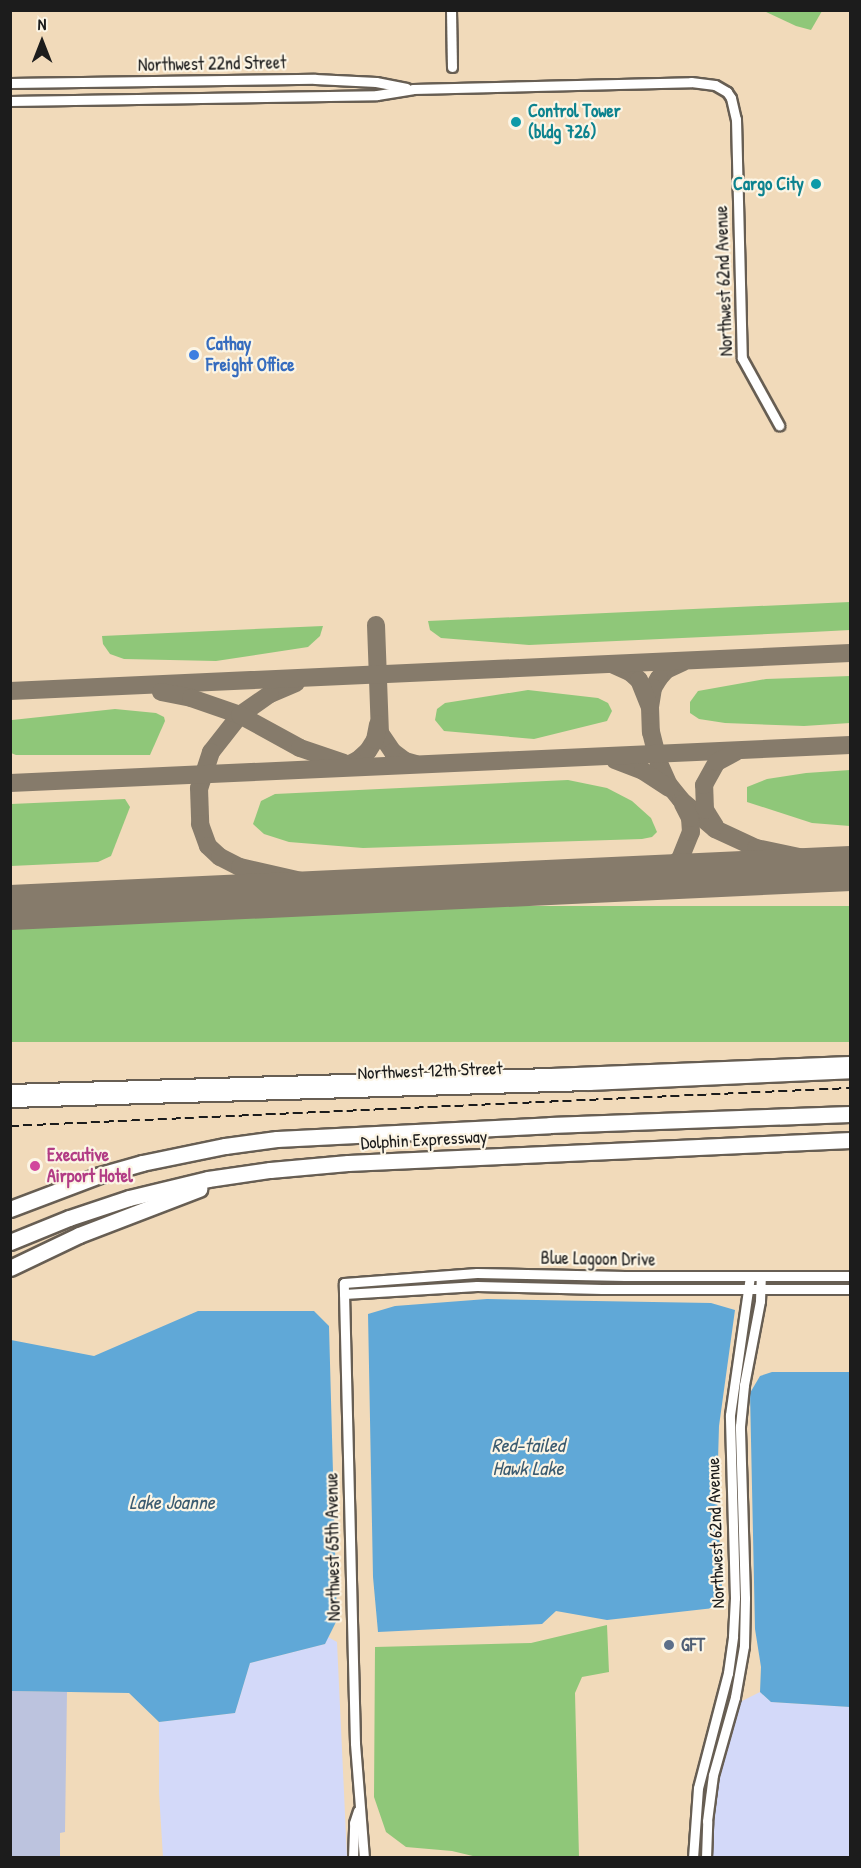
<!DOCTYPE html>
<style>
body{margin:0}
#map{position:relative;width:861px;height:1868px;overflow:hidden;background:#f1daba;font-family:"Patrick Hand",sans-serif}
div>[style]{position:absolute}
.built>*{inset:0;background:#d3d9f9}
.industrial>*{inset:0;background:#bcc3de}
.green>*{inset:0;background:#8fc779;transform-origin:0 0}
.water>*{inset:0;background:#60a8d7}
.taxiway>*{height:18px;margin:-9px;padding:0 9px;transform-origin:9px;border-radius:9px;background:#867b6b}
.runway>*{height:45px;margin:-22.5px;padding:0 22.5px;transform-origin:22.5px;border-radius:22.5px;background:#867b6b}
.roads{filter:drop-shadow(2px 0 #675e53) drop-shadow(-2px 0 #675e53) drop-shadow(0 2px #675e53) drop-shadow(0 -2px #675e53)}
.minor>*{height:9px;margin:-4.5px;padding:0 4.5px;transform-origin:4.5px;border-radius:4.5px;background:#fff}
.major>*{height:12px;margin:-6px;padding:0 6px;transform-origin:6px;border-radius:6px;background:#fff}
.highway>*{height:15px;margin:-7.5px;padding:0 7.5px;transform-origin:7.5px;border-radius:7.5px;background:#fff}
.rail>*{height:2px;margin-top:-1px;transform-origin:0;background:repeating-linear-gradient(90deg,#1c1c1c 0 9px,transparent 0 13.5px)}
.dots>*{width:16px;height:16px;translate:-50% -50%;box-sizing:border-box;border:3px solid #fcf5e5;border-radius:50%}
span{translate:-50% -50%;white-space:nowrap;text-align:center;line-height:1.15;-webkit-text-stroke:4.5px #fcf5e5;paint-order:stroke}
.street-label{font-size:18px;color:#1c1c1c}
.culture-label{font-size:18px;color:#0d838f;font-weight:700}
.left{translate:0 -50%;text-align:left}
.right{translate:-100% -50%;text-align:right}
.shop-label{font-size:18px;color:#366cbe;font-weight:700}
.hotel-label{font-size:18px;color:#b23c85;font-weight:700}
.service-label{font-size:18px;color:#4e5e75;font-weight:700}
.water-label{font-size:20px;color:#3b5b70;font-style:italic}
.frame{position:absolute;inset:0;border:12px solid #1c1c1c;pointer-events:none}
.north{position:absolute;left:12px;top:12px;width:60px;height:60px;-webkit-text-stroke:4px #fcf5e5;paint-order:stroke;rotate:0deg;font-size:16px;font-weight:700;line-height:24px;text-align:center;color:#1c1c1c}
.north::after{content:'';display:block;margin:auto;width:21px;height:27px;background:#1c1c1c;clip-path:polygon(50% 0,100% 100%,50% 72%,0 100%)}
</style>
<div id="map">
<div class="built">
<div style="clip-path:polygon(328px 1637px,337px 1642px,347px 1857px,163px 1857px,159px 1793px,159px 1722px,235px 1713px,250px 1663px,325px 1644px)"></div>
<div style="clip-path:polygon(760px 1692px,771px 1702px,850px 1707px,850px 1857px,712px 1858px,712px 1822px,718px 1778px,729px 1739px,740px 1702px)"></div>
</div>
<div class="industrial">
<div style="clip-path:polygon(11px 1691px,67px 1692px,65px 1832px,60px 1833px,60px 1857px,11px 1858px)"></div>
</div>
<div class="green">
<div style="clip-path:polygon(764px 11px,822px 11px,811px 30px,796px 26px)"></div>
<div style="clip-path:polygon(850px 602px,850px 630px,812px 632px,529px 645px,441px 638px,430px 630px,428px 621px)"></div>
<div style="clip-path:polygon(323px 626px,320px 636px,308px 647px,216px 661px,124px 659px,110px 654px,103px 644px,102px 636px)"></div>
<div style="clip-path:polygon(850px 676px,850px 723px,804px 726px,725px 723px,699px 719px,690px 713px,690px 702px,698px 691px,766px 679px)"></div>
<div style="clip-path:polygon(528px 690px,598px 698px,608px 703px,612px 711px,607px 721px,534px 739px,444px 731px,435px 720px,437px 709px,445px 703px)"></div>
<div style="clip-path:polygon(115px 709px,156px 713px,164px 717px,165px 721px,150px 755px,16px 755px,11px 753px,12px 720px)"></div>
<div style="clip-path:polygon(850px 770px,850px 826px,812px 823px,747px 802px,747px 787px,767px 779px,806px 773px)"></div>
<div style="clip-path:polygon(568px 780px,607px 788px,632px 801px,651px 818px,657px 832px,652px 837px,642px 839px,363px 848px,289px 842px,264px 834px,253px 824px,261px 801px,275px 794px)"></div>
<div style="clip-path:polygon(125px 799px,130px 807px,111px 856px,98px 862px,11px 866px,11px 804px)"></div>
<div style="left:850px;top:906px;width:136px;height:840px;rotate:90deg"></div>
<div style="clip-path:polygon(607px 1625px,609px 1672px,582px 1677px,575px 1693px,579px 1857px,477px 1857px,452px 1851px,406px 1847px,386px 1832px,374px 1797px,375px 1647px,531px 1643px)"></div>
</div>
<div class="water">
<div style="clip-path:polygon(487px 1299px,711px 1303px,735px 1310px,719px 1426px,717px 1495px,723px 1607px,607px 1620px,556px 1611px,542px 1624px,378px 1632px,373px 1577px,368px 1314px,395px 1306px)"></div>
<div style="clip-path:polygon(198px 1311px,314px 1311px,329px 1326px,337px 1620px,325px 1644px,250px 1663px,235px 1713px,159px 1722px,129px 1693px,11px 1691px,11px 1340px,94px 1356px)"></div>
<div style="clip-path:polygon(772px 1372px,850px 1372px,850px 1707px,771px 1702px,760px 1692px,761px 1667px,755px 1629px,750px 1393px,760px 1376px)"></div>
</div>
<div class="taxiway">
<div style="left:376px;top:625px;width:108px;rotate:87.9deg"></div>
<div style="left:380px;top:733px;width:23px;rotate:56deg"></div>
<div style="left:393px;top:752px;width:15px;rotate:37deg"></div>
<div style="left:405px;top:761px;width:11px;rotate:15deg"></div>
<div style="left:683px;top:662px;width:19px;rotate:155deg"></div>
<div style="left:666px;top:670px;width:11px;rotate:131deg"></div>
<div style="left:659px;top:678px;width:12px;rotate:121deg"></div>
<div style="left:653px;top:688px;width:19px;rotate:99deg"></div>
<div style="left:650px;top:707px;width:25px;rotate:88deg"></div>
<div style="left:651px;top:732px;width:32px;rotate:76deg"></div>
<div style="left:659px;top:763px;width:24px;rotate:66deg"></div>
<div style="left:669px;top:785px;width:19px;rotate:51deg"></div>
<div style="left:681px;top:800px;width:45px;rotate:40.5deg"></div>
<div style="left:715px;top:829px;width:45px;rotate:24.9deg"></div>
<div style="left:756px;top:848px;width:49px;rotate:11.8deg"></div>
<div style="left:804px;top:858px;width:46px;rotate:3.7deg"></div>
<div style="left:614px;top:665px;width:17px;rotate:24deg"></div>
<div style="left:630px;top:672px;width:12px;rotate:42deg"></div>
<div style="left:639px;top:680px;width:27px;rotate:68deg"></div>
<div style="left:296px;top:683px;width:28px;rotate:157deg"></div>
<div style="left:270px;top:694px;width:37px;rotate:145deg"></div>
<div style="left:240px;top:715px;width:47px;rotate:128.1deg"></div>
<div style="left:211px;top:752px;width:38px;rotate:108deg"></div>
<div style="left:199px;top:788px;width:36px;rotate:88deg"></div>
<div style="left:200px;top:824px;width:23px;rotate:70deg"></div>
<div style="left:208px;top:846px;width:16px;rotate:43deg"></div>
<div style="left:220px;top:857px;width:22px;rotate:27deg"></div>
<div style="left:240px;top:867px;width:63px;rotate:12.9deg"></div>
<div style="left:301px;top:881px;width:64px;rotate:3.6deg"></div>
<div style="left:365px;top:885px;width:93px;rotate:0.6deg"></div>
<div style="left:10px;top:691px;width:841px;rotate:-2.59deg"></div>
<div style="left:161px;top:692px;width:31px;rotate:11deg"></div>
<div style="left:191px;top:698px;width:52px;rotate:19.1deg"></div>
<div style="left:240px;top:715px;width:68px;rotate:28.8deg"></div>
<div style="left:300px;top:748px;width:46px;rotate:18.8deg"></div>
<div style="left:615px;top:760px;width:30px;rotate:21deg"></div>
<div style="left:643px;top:771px;width:31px;rotate:33deg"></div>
<div style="left:344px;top:767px;width:16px;rotate:-27deg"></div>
<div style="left:358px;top:760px;width:13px;rotate:-42deg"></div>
<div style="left:368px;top:751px;width:13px;rotate:-58deg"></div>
<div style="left:375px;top:740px;width:16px;rotate:-79deg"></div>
<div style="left:10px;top:783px;width:841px;rotate:-2.59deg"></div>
<div style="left:715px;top:826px;width:19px;rotate:-122deg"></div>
<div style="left:705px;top:810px;width:25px;rotate:-92deg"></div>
<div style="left:704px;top:785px;width:26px;rotate:-61deg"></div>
<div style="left:717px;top:762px;width:21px;rotate:-28deg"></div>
<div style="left:630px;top:878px;width:34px;rotate:-10deg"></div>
<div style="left:663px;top:872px;width:21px;rotate:-37deg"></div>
<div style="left:680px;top:859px;width:29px;rotate:-68deg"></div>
<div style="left:691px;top:832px;width:14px;rotate:-94deg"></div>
<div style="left:690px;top:818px;width:16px;rotate:-117deg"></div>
</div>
<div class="runway">
<div style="left:10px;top:907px;width:841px;rotate:-2.66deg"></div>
</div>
<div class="roads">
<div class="minor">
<div style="left:451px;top:10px;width:57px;rotate:89deg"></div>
<div style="left:10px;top:83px;width:305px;rotate:-0.8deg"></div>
<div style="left:315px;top:79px;width:61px;rotate:2.8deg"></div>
<div style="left:376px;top:82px;width:31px;rotate:11deg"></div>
<div style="left:10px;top:101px;width:367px;rotate:-0.9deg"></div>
<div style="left:377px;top:95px;width:36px;rotate:-9deg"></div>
<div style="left:413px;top:89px;width:278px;rotate:-1.4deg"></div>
<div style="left:691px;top:82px;width:24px;rotate:7deg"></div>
<div style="left:715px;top:85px;width:14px;rotate:30deg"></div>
<div style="left:727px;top:92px;width:7px;rotate:56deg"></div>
<div style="left:731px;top:98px;width:22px;rotate:77deg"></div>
<div style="left:736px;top:119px;width:239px;rotate:88.6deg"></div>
<div style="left:742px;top:358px;width:77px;rotate:61.1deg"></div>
<div style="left:344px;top:1294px;width:133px;rotate:-3.4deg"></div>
<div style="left:477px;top:1286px;width:125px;rotate:1.4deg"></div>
<div style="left:602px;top:1289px;width:248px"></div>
<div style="left:353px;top:1858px;width:35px;rotate:-88deg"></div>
<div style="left:354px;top:1823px;width:13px;rotate:-72deg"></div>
<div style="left:364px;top:1858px;width:115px;rotate:-94.5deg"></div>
<div style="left:355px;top:1743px;width:460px;rotate:-91.4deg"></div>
<div style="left:344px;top:1283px;width:133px;rotate:-4.3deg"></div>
<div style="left:477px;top:1273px;width:148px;rotate:1.2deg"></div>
<div style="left:625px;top:1276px;width:225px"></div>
<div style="left:693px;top:1858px;width:70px;rotate:-85.9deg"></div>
<div style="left:698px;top:1788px;width:119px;rotate:-75.4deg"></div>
<div style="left:728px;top:1673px;width:37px;rotate:-82deg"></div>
<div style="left:733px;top:1636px;width:38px;rotate:-87deg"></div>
<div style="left:735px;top:1598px;width:183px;rotate:-91.6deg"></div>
<div style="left:730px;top:1415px;width:140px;rotate:-81.8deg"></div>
<div style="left:706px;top:1858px;width:37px;rotate:-88deg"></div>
<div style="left:707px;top:1821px;width:46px;rotate:-82.6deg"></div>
<div style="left:713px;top:1775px;width:81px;rotate:-74.2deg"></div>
<div style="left:735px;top:1697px;width:52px;rotate:-80deg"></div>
<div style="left:744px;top:1646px;width:48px;rotate:-88.8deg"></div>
<div style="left:745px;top:1598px;width:172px;rotate:-91.7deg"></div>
<div style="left:740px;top:1426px;width:41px;rotate:-84.4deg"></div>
<div style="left:744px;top:1385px;width:86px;rotate:-79.2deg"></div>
<div style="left:760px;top:1301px;width:25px;rotate:-88deg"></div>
</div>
<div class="major">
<div style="left:10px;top:1091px;width:541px;rotate:-1.69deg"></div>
<div style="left:551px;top:1075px;width:299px;rotate:-2.3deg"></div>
<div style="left:10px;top:1101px;width:580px;rotate:-1.68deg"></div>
<div style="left:590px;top:1084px;width:260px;rotate:-2.6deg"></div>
</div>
<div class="highway">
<div style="left:10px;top:1209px;width:96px;rotate:-20.7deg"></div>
<div style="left:100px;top:1175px;width:44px;rotate:-15.9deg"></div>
<div style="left:142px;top:1163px;width:85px;rotate:-11.6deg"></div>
<div style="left:225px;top:1146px;width:52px;rotate:-7.7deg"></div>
<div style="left:277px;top:1139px;width:273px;rotate:-2.9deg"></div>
<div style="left:550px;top:1125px;width:300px;rotate:-2.1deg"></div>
<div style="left:10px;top:1242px;width:64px;rotate:-22.1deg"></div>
<div style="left:69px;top:1218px;width:63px;rotate:-18.4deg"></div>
<div style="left:129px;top:1198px;width:81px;rotate:-13.5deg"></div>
<div style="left:208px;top:1179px;width:63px;rotate:-8.3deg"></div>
<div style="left:270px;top:1170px;width:78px;rotate:-5.1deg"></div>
<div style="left:348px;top:1163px;width:503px;rotate:-2.62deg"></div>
<div style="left:10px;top:1268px;width:76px;rotate:-25.6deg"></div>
<div style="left:79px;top:1235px;width:129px;rotate:-21deg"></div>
</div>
</div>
<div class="rail">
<div style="left:10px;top:1126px;width:841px;rotate:-2.59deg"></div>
</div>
<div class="dots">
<div style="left:516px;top:122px;background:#0f9aa8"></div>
<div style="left:816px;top:184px;background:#0f9aa8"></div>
<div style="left:194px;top:355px;background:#3f7fe0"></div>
<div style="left:35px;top:1166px;background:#d1479c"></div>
<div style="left:669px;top:1645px;background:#5c6f8a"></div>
</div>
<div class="street-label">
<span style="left:212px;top:64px;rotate:-1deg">Northwest 22nd Street</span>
<span style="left:724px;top:281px;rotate:-92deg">Northwest 62nd Avenue</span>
<span style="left:430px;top:1071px;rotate:-2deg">Northwest 12th Street</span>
<span style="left:424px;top:1140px;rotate:-3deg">Dolphin Expressway</span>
<span style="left:598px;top:1259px;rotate:1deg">Blue Lagoon Drive</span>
<span style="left:716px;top:1533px;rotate:-92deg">Northwest 62nd Avenue</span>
<span style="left:333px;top:1547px;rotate:-91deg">Northwest 65th Avenue</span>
</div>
<div class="culture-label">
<span class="left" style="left:528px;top:122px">Control Tower<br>(bldg 726)</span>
<span class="right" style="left:804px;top:184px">Cargo City</span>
</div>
<div class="shop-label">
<span class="left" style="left:206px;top:355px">Cathay<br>Freight Office</span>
</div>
<div class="hotel-label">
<span class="left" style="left:47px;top:1166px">Executive<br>Airport Hotel</span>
</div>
<div class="service-label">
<span class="left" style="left:681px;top:1645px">GFT</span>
</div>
<div class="water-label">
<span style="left:528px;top:1456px">Red-tailed<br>Hawk Lake</span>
<span style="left:172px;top:1501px">Lake Joanne</span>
</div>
<div class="frame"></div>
<div class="north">N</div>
</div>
